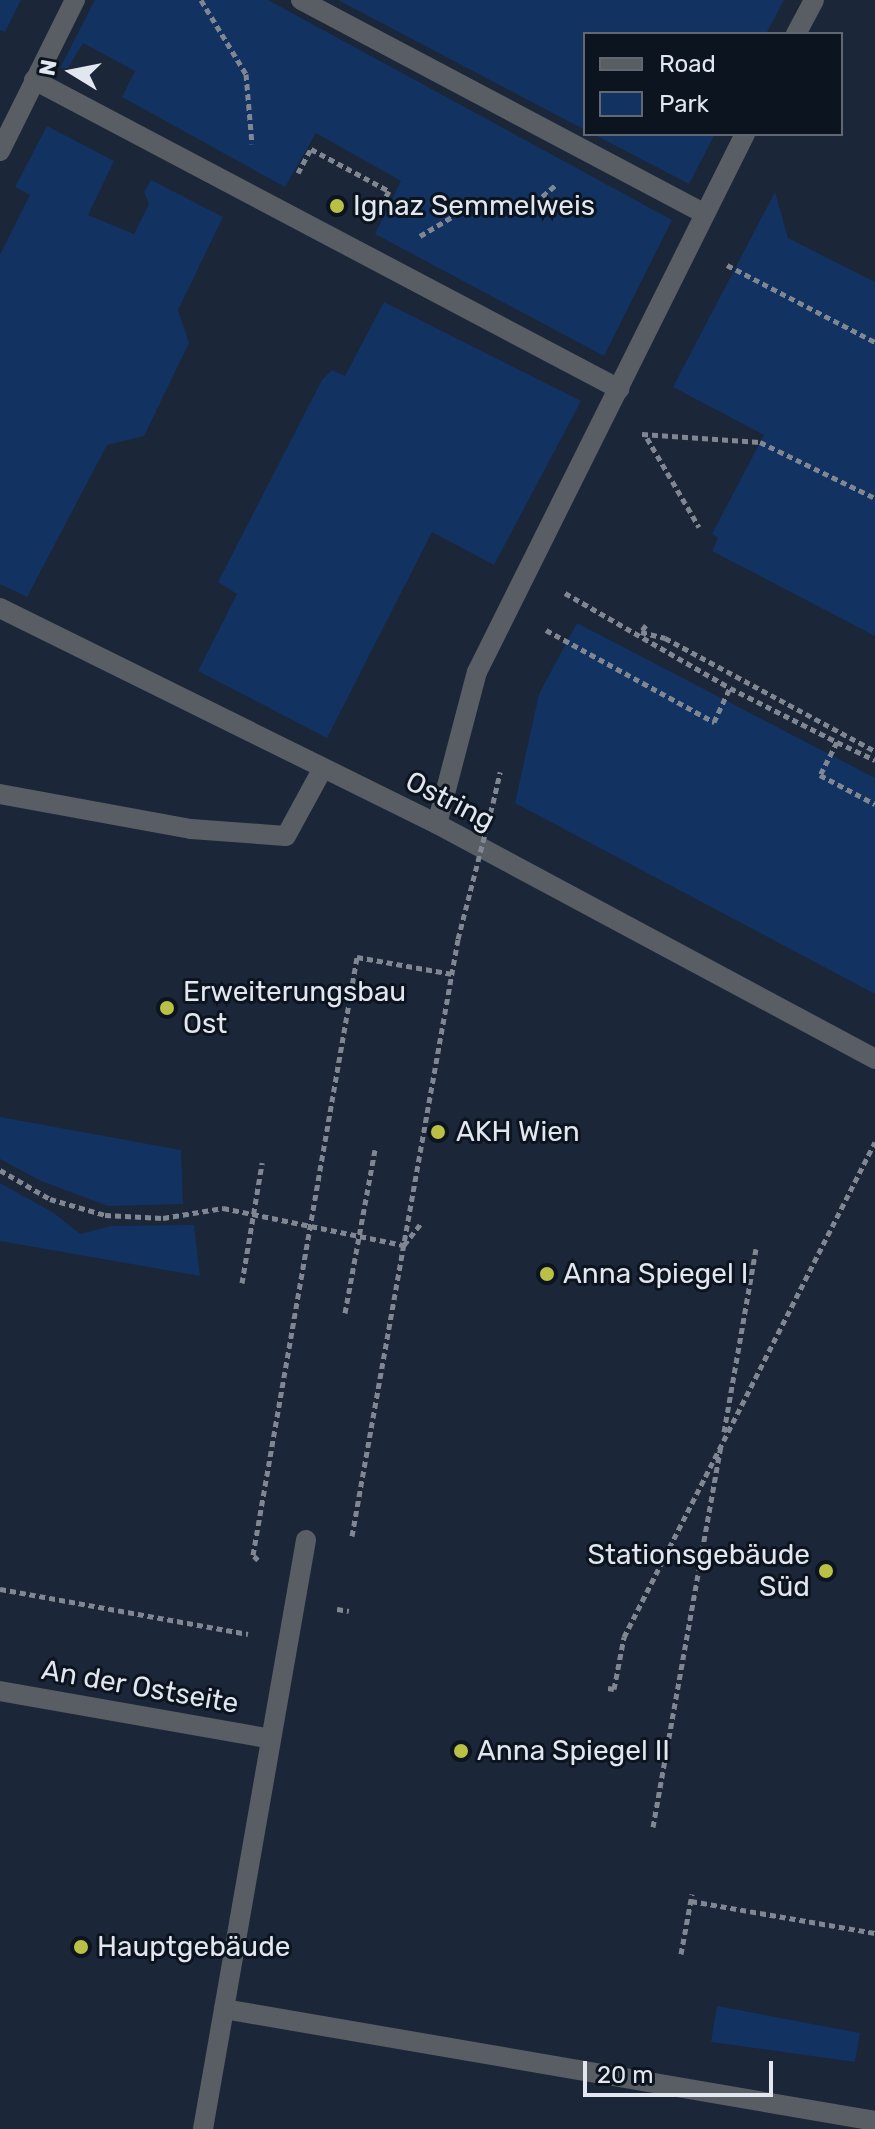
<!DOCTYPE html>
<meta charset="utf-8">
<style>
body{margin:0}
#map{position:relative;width:875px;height:2129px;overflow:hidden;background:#151d29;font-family:Rubik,sans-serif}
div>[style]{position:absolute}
.built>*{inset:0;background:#1b2638}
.green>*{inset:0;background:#123262}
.path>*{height:5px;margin-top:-2.5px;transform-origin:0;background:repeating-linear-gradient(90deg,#818792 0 6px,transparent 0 10px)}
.minor>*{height:20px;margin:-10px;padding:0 10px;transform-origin:10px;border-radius:10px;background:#595d64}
.path-bridge>*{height:5px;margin-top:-2.5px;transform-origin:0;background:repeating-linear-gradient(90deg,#818792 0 6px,transparent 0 10px)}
.dots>*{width:22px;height:22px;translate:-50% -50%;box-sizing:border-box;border:4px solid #0c141f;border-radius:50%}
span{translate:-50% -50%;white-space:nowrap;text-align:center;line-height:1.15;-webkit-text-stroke:6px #0c141f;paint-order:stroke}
.poi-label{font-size:28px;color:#e1e6ef}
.left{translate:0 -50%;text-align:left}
.right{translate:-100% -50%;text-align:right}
.street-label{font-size:28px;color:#e1e6ef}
.legend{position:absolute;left:583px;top:32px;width:260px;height:104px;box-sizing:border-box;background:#0c141f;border:2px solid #616872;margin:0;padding:10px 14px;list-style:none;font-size:24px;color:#e1e6ef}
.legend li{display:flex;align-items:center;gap:16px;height:40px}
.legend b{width:40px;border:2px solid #616872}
.north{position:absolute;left:32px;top:32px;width:80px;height:80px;-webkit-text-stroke:6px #0c141f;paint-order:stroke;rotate:280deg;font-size:22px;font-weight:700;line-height:32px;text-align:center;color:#e1e6ef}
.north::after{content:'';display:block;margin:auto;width:28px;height:36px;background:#e1e6ef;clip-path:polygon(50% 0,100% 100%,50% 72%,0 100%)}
.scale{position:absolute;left:583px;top:2061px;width:190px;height:36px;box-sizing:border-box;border:4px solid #e1e6ef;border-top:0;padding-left:10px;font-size:24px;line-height:28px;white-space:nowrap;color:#e1e6ef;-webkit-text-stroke:6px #0c141f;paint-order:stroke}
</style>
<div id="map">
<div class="built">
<div style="clip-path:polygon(evenodd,0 0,875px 0,875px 2129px,0 2129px,0 0,585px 34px,841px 34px,841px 134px,585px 134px,585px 34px)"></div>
</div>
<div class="green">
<div style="clip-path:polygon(0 0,21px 0,5px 32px,0 30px)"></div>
<div style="clip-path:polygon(95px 0,268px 0,672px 220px,604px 356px,375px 234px,401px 181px,316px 133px,285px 187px,122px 97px,135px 71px,83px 43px,68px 68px,60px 68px)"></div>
<div style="clip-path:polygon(338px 0,784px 0,766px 34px,585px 34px,585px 130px)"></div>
<div style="clip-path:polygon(47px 126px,114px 161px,88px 215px,134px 234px,149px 204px,144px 192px,151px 180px,223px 217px,178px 310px,189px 343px,144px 436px,107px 445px,27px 597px,0 584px,0 255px,30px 195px,15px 187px)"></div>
<div style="clip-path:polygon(593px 134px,715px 134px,689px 184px)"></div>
<div style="clip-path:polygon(775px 192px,788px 238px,875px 282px,875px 636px,712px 551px,718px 538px,712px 534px,764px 435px,673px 387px)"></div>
<div style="clip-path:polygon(384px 302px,581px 401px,494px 565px,432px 532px,327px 738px,198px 671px,237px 594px,218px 582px,322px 380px,332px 370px,345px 376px)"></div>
<div style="clip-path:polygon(577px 623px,875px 778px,875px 994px,515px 803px,539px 694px)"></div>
<div style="clip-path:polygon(0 1117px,181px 1150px,183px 1204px,108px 1206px,41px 1181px,0 1159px)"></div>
<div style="clip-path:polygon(0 1183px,54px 1213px,80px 1234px,111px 1226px,194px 1225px,200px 1276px,0 1241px)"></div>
<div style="clip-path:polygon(717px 2006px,860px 2033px,855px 2062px,711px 2042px)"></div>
</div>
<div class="path">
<div style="left:201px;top:0;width:87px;rotate:58.7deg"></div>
<div style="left:246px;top:74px;width:70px;rotate:85.1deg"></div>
<div style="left:298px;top:173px;width:27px;rotate:-62deg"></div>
<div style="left:311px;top:149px;width:89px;rotate:28.3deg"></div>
<div style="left:389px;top:191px;width:23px;rotate:119deg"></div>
<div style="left:420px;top:236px;width:66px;rotate:-30.8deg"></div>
<div style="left:477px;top:202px;width:58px;rotate:1deg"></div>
<div style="left:535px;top:203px;width:29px;rotate:-41deg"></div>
<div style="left:727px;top:265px;width:167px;rotate:27.5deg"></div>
<div style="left:642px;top:434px;width:118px;rotate:3.9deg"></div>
<div style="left:760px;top:442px;width:128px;rotate:26deg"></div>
<div style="left:647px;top:438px;width:103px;rotate:59.7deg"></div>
<div style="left:565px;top:593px;width:190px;rotate:29.9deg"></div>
<div style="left:646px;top:625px;width:9px;rotate:126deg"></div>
<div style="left:641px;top:632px;width:25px;rotate:14deg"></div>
<div style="left:665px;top:638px;width:238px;rotate:28.3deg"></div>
<div style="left:546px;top:630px;width:192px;rotate:28.7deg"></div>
<div style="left:714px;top:722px;width:38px;rotate:-65deg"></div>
<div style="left:730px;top:688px;width:120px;rotate:26.8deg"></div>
<div style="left:837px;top:742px;width:37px;rotate:117deg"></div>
<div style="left:820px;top:775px;width:62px;rotate:27.8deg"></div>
<div style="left:837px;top:742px;width:42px;rotate:25.3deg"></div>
<div style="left:493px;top:803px;width:32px;rotate:-77deg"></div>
<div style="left:0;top:1170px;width:58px;rotate:30.1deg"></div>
<div style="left:50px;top:1199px;width:57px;rotate:16.2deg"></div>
<div style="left:105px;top:1215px;width:58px;rotate:3deg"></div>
<div style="left:163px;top:1218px;width:61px;rotate:-9.5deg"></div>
<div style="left:223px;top:1208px;width:185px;rotate:11.6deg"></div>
<div style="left:404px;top:1245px;width:28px;rotate:-52deg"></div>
<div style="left:242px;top:1283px;width:122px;rotate:-80.5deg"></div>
<div style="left:345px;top:1313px;width:166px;rotate:-79.6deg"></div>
<div style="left:724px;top:1432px;width:186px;rotate:-80.1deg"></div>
<div style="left:352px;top:1536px;width:606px;rotate:-79.93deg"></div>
<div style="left:258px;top:1560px;width:7px;rotate:-135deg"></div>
<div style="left:253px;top:1555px;width:607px;rotate:-80.13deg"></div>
<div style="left:357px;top:957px;width:97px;rotate:10.1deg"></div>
<div style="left:0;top:1589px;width:252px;rotate:10.3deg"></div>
<div style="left:337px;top:1609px;width:12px;rotate:9deg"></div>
<div style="left:608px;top:1688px;width:6px;rotate:9deg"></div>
<div style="left:614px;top:1689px;width:53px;rotate:-79.1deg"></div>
<div style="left:624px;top:1637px;width:555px;rotate:-63.11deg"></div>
<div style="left:653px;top:1827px;width:387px;rotate:-79.9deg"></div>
<div style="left:691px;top:1901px;width:187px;rotate:9.9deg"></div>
<div style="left:681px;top:1954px;width:61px;rotate:-79.6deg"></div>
</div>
<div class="minor">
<div style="left:301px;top:0;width:456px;rotate:27.9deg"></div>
<div style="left:796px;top:34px;width:38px;rotate:-62deg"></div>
<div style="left:34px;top:80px;width:662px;rotate:27.84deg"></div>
<div style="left:0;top:151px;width:169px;rotate:-63.6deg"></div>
<div style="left:0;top:608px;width:487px;rotate:26.3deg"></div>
<div style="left:437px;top:824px;width:497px;rotate:28.2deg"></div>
<div style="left:0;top:794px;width:194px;rotate:10.4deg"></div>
<div style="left:191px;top:829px;width:95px;rotate:4.2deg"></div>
<div style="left:286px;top:836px;width:75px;rotate:-61.4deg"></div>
<div style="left:437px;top:824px;width:157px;rotate:-75.3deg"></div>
<div style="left:477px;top:672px;width:601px;rotate:-63.52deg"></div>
<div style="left:0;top:1691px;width:275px;rotate:10deg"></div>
<div style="left:224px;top:2009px;width:661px;rotate:9.76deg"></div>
<div style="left:203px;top:2129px;width:598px;rotate:-80.08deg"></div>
</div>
<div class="path-bridge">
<div style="left:458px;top:939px;width:140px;rotate:-75.6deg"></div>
</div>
<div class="dots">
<div style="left:337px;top:206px;background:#bac045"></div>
<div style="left:167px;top:1008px;background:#bac045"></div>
<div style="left:438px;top:1132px;background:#bac045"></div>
<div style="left:547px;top:1274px;background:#bac045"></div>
<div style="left:826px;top:1571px;background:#bac045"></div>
<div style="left:461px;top:1751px;background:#bac045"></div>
<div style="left:81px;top:1947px;background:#bac045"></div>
</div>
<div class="poi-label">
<span class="left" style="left:353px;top:206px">Ignaz Semmelweis</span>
<span class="left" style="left:183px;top:1008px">Erweiterungsbau<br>Ost</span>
<span class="left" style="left:456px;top:1132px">AKH Wien</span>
<span class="left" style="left:563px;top:1274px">Anna Spiegel I</span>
<span class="right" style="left:810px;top:1571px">Stationsgebäude<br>Süd</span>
<span class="left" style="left:477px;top:1751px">Anna Spiegel II</span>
<span class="left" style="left:97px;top:1947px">Hauptgebäude</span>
</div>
<div class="street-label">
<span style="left:450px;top:801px;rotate:27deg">Ostring</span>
<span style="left:140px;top:1687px;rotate:10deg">An der Ostseite</span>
</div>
<ul class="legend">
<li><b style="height:10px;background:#595d64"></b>Road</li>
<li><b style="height:22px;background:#123262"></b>Park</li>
</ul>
<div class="north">N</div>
<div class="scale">20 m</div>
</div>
